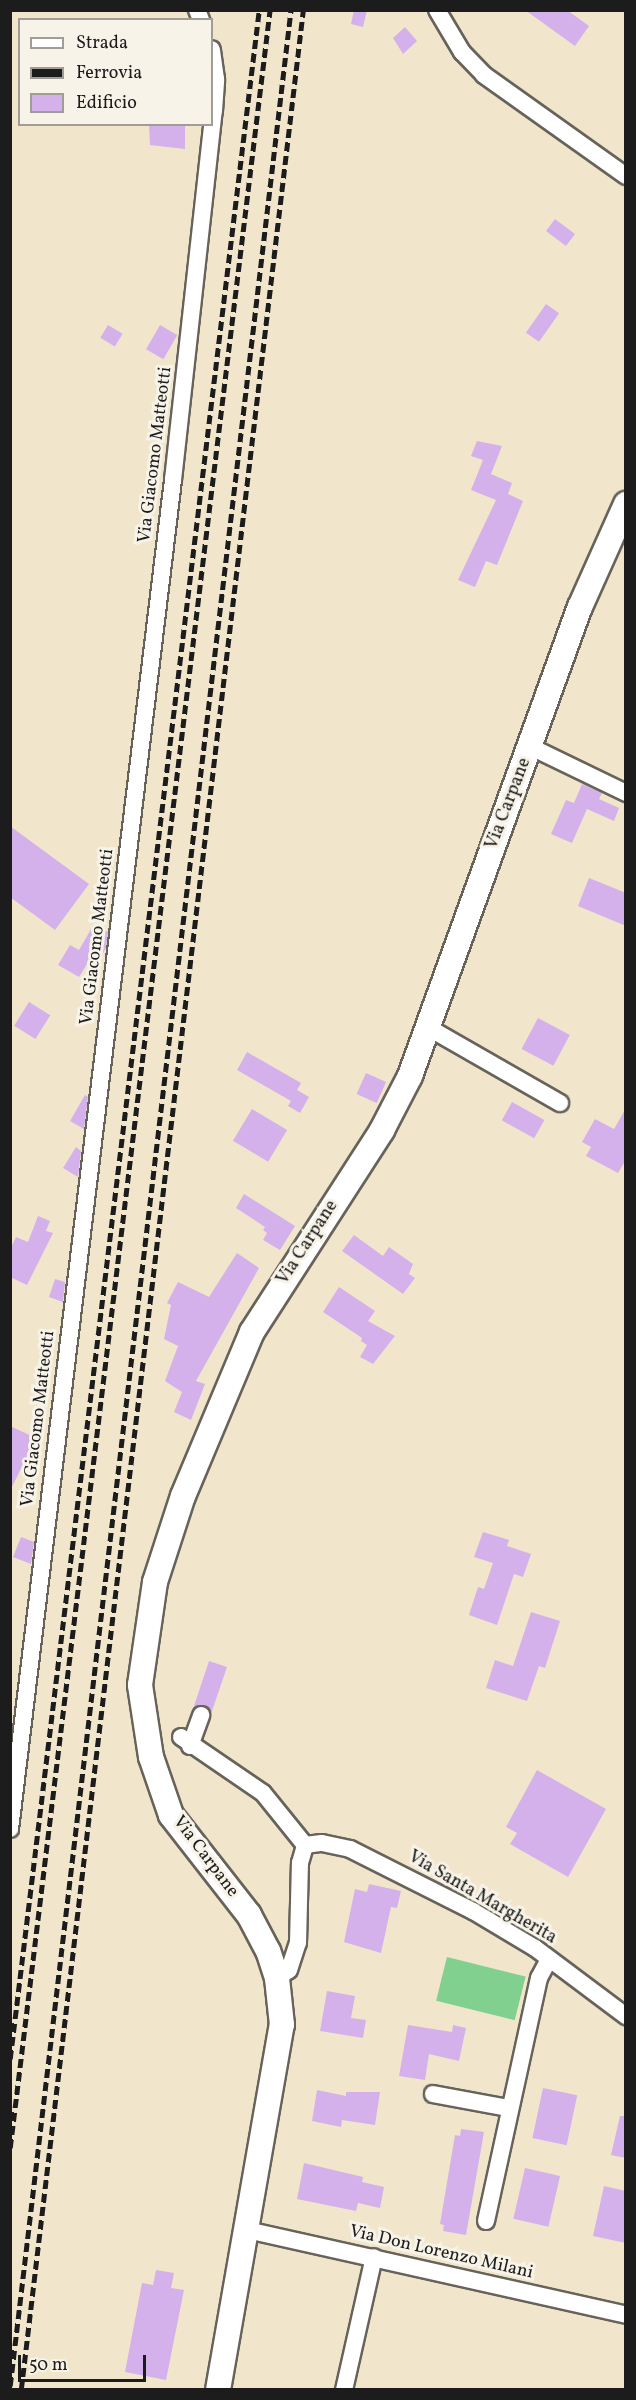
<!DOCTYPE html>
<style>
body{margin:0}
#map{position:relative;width:636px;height:2400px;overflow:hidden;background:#f1e6cc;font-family:Vollkorn,serif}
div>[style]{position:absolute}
.green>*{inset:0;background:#81d08f;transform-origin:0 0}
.building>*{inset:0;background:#d4b1eb;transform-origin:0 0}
.roads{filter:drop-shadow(2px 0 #67635a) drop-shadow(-2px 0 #67635a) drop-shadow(0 2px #67635a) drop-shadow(0 -2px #67635a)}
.street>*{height:16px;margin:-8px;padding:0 8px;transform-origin:8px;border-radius:8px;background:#fff}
.secondary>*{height:24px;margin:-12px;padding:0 12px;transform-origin:12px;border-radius:12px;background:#fff}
.rail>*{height:4.5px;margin-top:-2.25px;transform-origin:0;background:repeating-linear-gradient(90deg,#1c1c1c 0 9px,transparent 0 13.5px)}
span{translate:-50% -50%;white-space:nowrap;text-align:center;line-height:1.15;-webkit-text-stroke:6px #f7f3e8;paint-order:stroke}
.street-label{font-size:18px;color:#1c1c1c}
.frame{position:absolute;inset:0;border:12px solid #1c1c1c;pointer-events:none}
.legend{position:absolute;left:18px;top:18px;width:195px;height:108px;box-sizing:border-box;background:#f7f3e8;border:2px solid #9f9d96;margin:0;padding:8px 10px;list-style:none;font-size:18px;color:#1c1c1c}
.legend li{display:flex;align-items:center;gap:12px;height:30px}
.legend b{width:30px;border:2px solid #9f9d96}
.scale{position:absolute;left:18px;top:2355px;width:128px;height:27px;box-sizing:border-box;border:3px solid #1c1c1c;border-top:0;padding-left:8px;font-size:18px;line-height:21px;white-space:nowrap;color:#1c1c1c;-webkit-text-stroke:4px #f7f3e8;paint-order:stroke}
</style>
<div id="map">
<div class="green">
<div style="left:447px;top:1957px;width:81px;height:45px;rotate:14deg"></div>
</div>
<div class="building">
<div style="clip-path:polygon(354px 10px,367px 10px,363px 27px,351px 24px)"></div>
<div style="clip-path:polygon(525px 10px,567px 10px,589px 26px,575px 46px)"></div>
<div style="clip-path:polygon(405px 27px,417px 41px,403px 54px,393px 38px)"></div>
<div style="clip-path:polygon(149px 124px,185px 126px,185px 149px,150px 145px)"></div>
<div style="left:555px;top:219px;width:25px;height:15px;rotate:37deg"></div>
<div style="left:546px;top:304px;width:16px;height:35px;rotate:35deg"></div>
<div style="left:108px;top:325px;width:17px;height:15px;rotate:31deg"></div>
<div style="left:160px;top:325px;width:20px;height:28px;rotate:30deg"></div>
<div style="clip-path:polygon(477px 441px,502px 446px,491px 474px,512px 483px,508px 494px,523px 501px,497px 565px,486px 561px,475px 587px,458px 580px,496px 500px,471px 490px,483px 460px,471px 456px)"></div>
<div style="clip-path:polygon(582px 784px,602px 793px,599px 799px,619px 808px,614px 821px,587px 809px,572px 843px,551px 834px,566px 800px,574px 803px)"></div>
<div style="clip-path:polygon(10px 826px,89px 884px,55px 930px,10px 897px)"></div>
<div style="clip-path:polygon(589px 878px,626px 893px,626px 926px,578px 906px)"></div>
<div style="clip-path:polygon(94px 924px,108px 932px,106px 948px,97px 964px,90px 959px,79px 977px,58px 965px,70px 945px,79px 950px)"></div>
<div style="left:29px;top:1002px;width:25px;height:28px;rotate:32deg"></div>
<div style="left:538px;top:1018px;width:36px;height:35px;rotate:28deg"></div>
<div style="clip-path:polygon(247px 1052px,301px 1083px,297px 1090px,309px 1097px,300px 1113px,288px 1106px,291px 1101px,237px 1070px)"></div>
<div style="left:366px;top:1073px;width:22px;height:23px;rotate:24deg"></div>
<div style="clip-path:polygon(85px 1095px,88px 1097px,84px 1129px,70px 1121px)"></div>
<div style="left:512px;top:1102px;width:37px;height:21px;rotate:29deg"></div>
<div style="clip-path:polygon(626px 1108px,626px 1160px,618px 1173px,586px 1156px,591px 1147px,582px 1142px,595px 1119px,614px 1129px)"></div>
<div style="left:252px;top:1109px;width:41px;height:37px;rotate:31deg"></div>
<div style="clip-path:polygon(76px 1147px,81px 1151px,78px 1177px,63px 1168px)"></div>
<div style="clip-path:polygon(244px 1194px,295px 1226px,280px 1250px,263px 1240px,267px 1233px,263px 1230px,265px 1227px,236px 1208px)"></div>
<div style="clip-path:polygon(38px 1216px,50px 1221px,46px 1231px,53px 1233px,27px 1285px,10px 1277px,10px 1250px,16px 1237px,28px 1242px)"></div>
<div style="clip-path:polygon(354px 1235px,383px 1256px,389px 1247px,413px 1264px,409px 1274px,415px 1278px,403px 1294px,342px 1251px)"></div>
<div style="clip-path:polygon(237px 1253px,259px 1268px,196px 1381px,205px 1384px,191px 1420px,174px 1412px,182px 1392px,165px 1381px,178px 1346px,164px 1339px,171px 1305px,167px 1303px,178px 1282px,209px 1297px)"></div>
<div style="clip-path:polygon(55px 1279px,65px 1282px,63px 1302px,49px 1297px)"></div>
<div style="clip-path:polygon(339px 1287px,375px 1311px,368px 1321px,395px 1336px,373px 1364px,360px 1357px,367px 1345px,361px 1341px,362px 1338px,323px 1312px)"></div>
<div style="clip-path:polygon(10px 1426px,36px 1438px,10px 1491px)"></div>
<div style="clip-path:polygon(483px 1532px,509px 1540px,507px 1546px,531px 1554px,523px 1577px,514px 1574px,497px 1625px,469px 1615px,478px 1587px,484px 1589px,493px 1563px,474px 1557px)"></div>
<div style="clip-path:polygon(21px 1537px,34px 1542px,31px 1564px,13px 1557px)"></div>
<div style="clip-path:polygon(531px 1612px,560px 1621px,545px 1668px,539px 1666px,527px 1701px,486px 1688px,495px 1660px,513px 1666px)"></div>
<div style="clip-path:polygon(209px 1661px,227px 1667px,211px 1714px,204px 1705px,193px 1709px)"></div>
<div style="clip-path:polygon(537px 1770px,606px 1809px,568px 1877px,510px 1844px,517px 1833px,506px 1827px)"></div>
<div style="clip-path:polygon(369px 1884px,401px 1891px,397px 1908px,391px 1907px,381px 1953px,344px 1942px,355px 1889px,367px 1892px)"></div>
<div style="clip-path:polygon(327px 1991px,355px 1996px,351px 2018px,366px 2020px,363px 2038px,320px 2031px)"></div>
<div style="clip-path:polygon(408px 2025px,452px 2032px,453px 2025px,466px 2028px,459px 2061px,429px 2054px,425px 2080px,399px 2076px)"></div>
<div style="left:543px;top:2088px;width:35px;height:51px;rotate:12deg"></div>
<div style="clip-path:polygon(317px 2090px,346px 2096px,346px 2092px,380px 2092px,375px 2125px,342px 2120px,341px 2127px,312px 2121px)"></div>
<div style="clip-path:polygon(620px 2116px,626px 2116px,626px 2158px,611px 2155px)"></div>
<div style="clip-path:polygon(461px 2129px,484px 2132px,466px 2235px,443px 2231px,444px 2225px,440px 2224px,455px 2135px,460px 2136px)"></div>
<div style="clip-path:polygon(304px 2163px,363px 2177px,362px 2182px,384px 2187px,380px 2208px,358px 2203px,356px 2211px,297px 2199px)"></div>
<div style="left:525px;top:2168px;width:36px;height:52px;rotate:13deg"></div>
<div style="clip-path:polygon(604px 2186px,626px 2191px,626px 2243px,593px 2236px)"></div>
<div style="clip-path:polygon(156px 2270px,174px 2273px,171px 2288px,184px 2290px,166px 2380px,125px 2372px,142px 2283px,153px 2285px)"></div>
</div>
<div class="roads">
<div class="street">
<div style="left:197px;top:10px;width:11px;rotate:68deg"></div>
<div style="left:437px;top:10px;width:49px;rotate:59.2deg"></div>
<div style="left:462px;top:52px;width:32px;rotate:46deg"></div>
<div style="left:484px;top:75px;width:174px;rotate:35.4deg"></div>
<div style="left:531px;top:747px;width:106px;rotate:25.8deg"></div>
<div style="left:429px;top:1028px;width:151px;rotate:29.8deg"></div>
<div style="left:181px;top:1737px;width:99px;rotate:34.3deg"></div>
<div style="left:263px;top:1793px;width:67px;rotate:51.1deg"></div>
<div style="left:190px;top:1746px;width:33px;rotate:-70deg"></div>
<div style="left:10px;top:1829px;width:1359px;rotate:-83.11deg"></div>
<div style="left:173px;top:480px;width:371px;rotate:-83.7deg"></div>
<div style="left:214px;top:111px;width:32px;rotate:-86deg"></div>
<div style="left:216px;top:79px;width:30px;rotate:-98deg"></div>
<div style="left:305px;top:1845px;width:17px;rotate:-7deg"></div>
<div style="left:322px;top:1843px;width:29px;rotate:12deg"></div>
<div style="left:350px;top:1849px;width:138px;rotate:26.8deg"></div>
<div style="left:473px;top:1911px;width:72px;rotate:30.8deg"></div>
<div style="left:535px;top:1948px;width:114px;rotate:36.8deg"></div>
<div style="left:277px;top:1978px;width:14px;rotate:-34deg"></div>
<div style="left:289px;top:1970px;width:28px;rotate:-72deg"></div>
<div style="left:298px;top:1943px;width:80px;rotate:-88.6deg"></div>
<div style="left:300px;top:1863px;width:19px;rotate:-74deg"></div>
<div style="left:433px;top:2094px;width:76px;rotate:10.6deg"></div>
<div style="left:486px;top:2221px;width:249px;rotate:-77.7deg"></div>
<div style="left:539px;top:1978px;width:21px;rotate:-62deg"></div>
<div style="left:247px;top:2230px;width:388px;rotate:12.6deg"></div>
<div style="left:344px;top:2390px;width:136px;rotate:-77.3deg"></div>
</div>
<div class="secondary">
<div style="left:218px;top:2390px;width:371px;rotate:-80.1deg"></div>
<div style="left:282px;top:2025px;width:47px;rotate:-96.1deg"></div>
<div style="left:277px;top:1978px;width:28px;rotate:-108deg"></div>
<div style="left:268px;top:1951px;width:41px;rotate:-117.8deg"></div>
<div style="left:249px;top:1915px;width:127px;rotate:-128deg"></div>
<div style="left:171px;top:1815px;width:61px;rotate:-109deg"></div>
<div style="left:151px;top:1757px;width:73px;rotate:-98.7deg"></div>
<div style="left:140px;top:1685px;width:104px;rotate:-81.7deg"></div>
<div style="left:155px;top:1582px;width:90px;rotate:-72deg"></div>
<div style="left:183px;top:1496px;width:178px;rotate:-67.2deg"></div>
<div style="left:252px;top:1332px;width:240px;rotate:-57.2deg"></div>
<div style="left:382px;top:1130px;width:61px;rotate:-62.6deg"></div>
<div style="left:410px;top:1076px;width:499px;rotate:-70.1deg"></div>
<div style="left:580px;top:607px;width:113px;rotate:-65.9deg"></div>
</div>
</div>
<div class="rail">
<div style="left:10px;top:2059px;width:2064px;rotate:-83.07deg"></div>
<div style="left:10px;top:2148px;width:2154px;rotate:-83.07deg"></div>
<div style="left:10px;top:2386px;width:2393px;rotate:-83.26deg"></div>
<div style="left:21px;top:2390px;width:2397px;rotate:-83.24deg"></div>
</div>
<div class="street-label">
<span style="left:156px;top:455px;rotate:-83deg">Via Giacomo Matteotti</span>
<span style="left:509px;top:804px;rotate:-69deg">Via Carpane</span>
<span style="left:98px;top:937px;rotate:-83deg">Via Giacomo Matteotti</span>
<span style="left:308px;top:1243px;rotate:-57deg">Via Carpane</span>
<span style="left:39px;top:1419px;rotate:-83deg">Via Giacomo Matteotti</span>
<span style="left:205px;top:1857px;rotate:53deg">Via Carpane</span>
<span style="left:482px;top:1898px;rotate:30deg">Via Santa Margherita</span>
<span style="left:441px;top:2253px;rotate:13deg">Via Don Lorenzo Milani</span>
</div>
<div class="frame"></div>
<ul class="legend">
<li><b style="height:8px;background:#fff"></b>Strada</li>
<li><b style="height:8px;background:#1c1c1c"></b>Ferrovia</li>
<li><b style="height:16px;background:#d4b1eb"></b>Edificio</li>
</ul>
<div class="scale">50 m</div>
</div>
